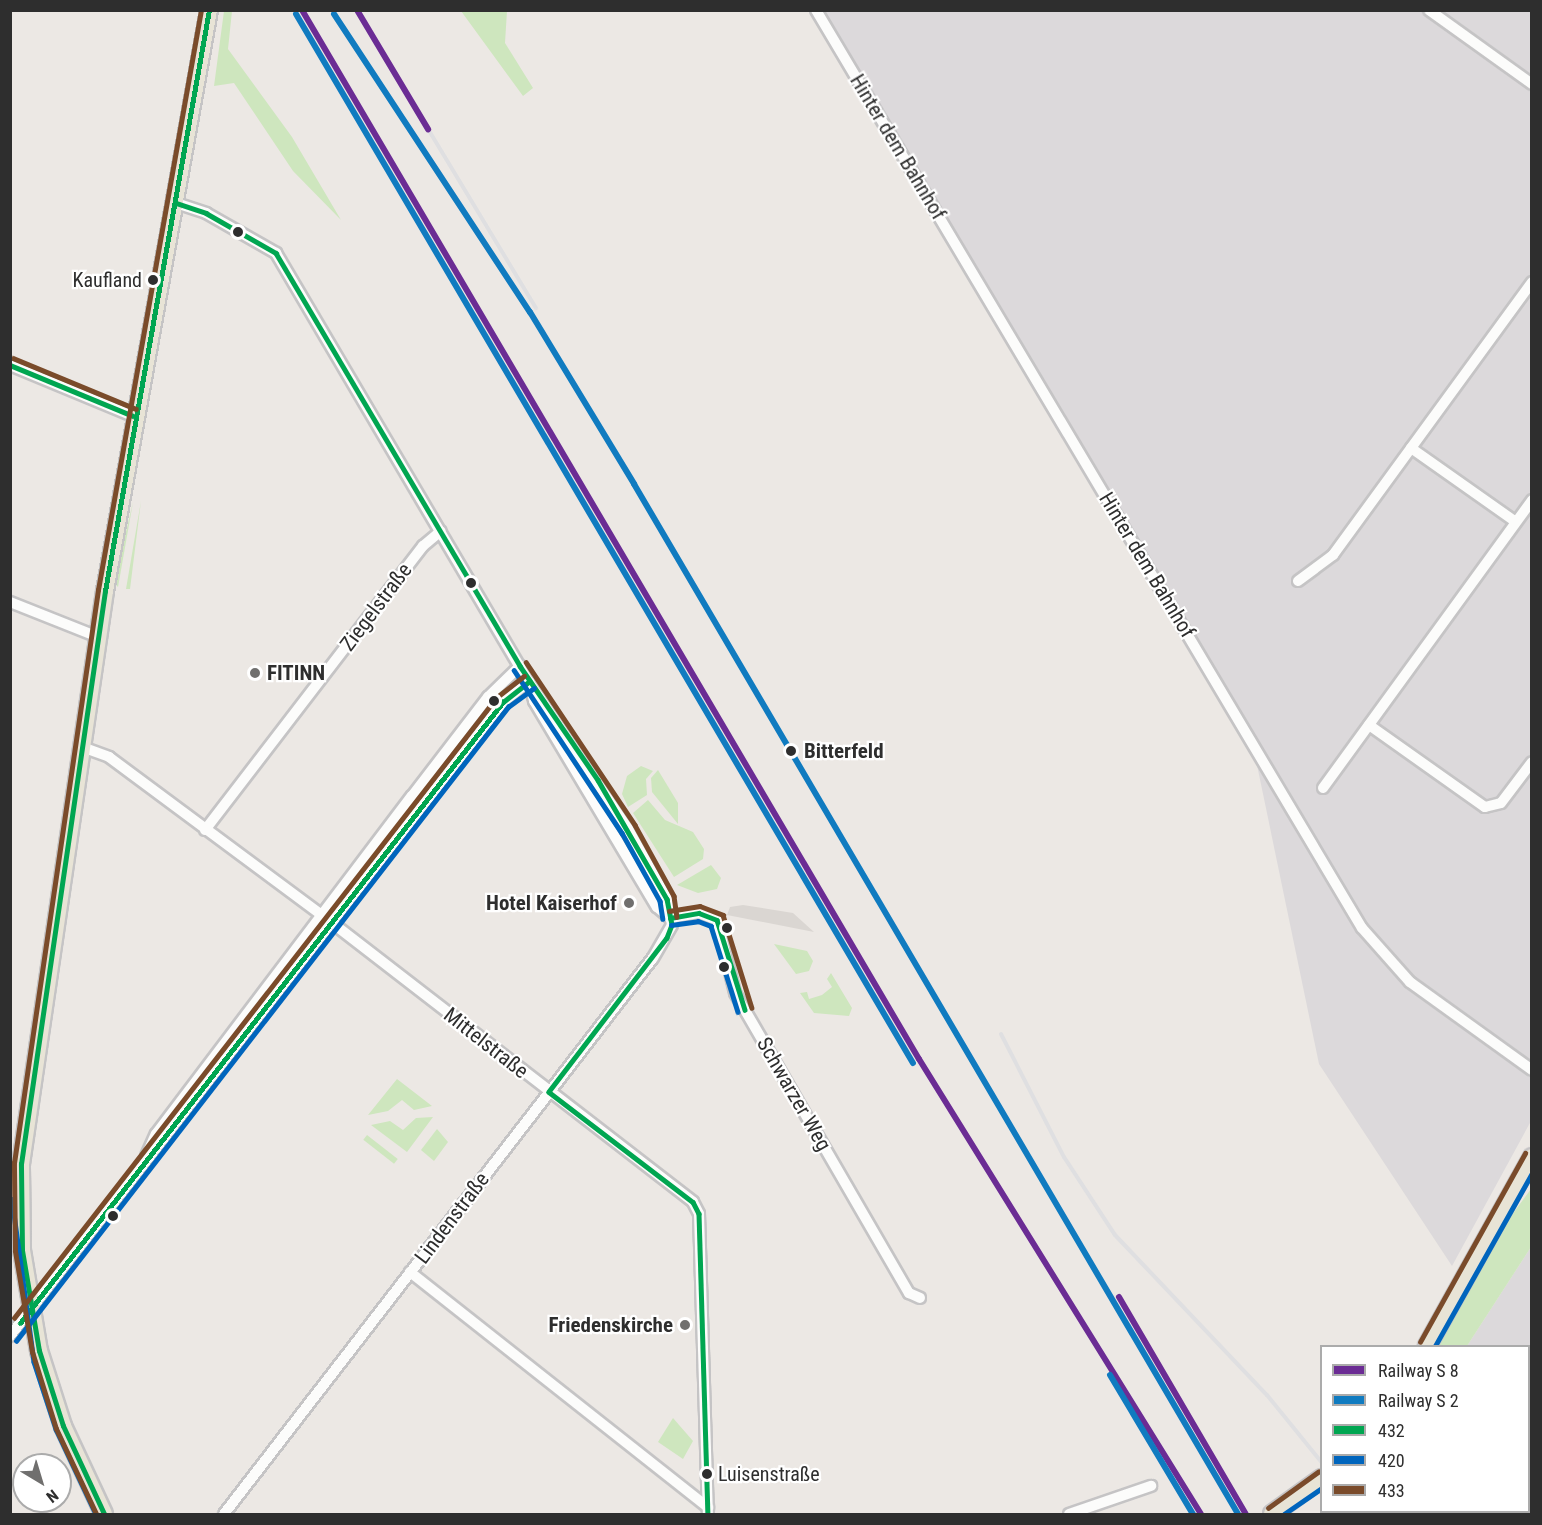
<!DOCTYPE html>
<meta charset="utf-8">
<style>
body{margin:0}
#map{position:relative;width:1542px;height:1525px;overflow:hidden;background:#ece8e4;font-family:"Roboto Condensed",sans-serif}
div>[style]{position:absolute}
.industrial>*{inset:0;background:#dcd9db}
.green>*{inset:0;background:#cee6be;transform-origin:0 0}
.plaza>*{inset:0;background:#dad6d2}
.roads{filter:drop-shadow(2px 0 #c5c4c5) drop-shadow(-2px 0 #c5c4c5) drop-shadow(0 2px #c5c4c5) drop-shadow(0 -2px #c5c4c5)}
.minor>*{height:10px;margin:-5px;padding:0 5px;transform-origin:5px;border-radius:5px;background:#fcfcfb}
.primary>*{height:16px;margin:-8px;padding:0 8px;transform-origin:8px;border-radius:8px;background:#e8e4d6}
.rail>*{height:4px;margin:-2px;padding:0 2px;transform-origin:2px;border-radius:2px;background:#dfdfe1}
.bus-1>*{height:4.5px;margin:-2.25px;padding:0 2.25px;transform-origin:2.25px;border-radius:2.25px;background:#00a651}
.bus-2>*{height:4.5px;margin:-2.25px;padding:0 2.25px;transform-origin:2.25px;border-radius:2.25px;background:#0065bd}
.bus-3>*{height:4.5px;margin:-2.25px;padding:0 2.25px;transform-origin:2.25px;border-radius:2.25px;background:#7a4b2a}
.rail-1>*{height:6px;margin:-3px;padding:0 3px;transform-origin:3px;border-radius:3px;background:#6b2c94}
.rail-2>*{height:6px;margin:-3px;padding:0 3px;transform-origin:3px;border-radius:3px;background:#107bc0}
.dots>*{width:16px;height:16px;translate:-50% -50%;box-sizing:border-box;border:3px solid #fff;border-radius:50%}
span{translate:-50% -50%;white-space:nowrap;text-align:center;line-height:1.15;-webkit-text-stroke:4.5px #fff;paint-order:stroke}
.bus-label{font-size:20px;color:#2e2e2e}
.right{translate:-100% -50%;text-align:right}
.left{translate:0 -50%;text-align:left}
.street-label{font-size:21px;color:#2e2e2e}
.poi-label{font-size:21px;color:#2e2e2e;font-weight:700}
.stop-label{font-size:21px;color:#2e2e2e;font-weight:700}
.frame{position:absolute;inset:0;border:12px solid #2e2e2e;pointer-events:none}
.legend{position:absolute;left:1320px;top:1345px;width:210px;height:168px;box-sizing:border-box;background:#fff;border:2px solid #ababab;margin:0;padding:8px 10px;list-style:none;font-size:18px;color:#2e2e2e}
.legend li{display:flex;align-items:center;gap:12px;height:30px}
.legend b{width:30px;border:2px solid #ababab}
.north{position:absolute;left:12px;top:1453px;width:60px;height:60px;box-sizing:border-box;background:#fff;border:2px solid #ababab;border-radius:50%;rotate:142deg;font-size:16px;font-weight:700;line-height:24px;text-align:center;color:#2e2e2e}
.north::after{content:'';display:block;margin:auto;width:21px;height:27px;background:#706f6e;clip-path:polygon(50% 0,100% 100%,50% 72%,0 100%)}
</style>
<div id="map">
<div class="industrial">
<div style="clip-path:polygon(820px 11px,1531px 11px,1531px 1121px,1452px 1266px,1319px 1064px,1257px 765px)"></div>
<div style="clip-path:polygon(1531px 1247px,1531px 1514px,1424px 1514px,1421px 1512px,1528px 1512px,1528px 1346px,1467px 1346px)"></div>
</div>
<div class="green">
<div style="clip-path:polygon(224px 11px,232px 11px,228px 49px,292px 137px,341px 220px,293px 171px,234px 83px,214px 86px)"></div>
<div style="clip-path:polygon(461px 11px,507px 11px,505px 43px,533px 88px,523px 96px)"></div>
<div style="clip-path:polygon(141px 501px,130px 589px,126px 589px)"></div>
<div style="clip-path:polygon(133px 502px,118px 587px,114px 583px)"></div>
<div style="clip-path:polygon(641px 766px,653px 771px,646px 779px,647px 795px,628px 807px,622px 794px,627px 776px)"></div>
<div style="clip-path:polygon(658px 770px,678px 803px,678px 824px,652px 792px,651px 778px)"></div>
<div style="clip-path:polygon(648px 800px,665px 820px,693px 832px,704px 849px,703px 859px,674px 877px,633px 813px)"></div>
<div style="clip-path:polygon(626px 835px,656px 889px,655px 890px,619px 837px)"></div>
<div style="clip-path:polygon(711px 865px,721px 878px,717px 889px,698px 893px,677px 885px)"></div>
<div style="clip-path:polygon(774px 944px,807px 951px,813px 961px,809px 971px,796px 974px)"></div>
<div style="clip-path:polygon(831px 973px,852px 1008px,849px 1016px,814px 1013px,800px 993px,807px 992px,809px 999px,822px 995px,832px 987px,827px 979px)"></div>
<div style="clip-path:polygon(397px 1079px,432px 1106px,414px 1110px,402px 1100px,388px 1111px,368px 1115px)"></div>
<div style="clip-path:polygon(433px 1117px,407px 1152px,371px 1125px,390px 1121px,403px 1130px,416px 1118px)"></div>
<div style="clip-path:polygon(437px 1129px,448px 1142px,434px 1161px,421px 1150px)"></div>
<div style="left:367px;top:1135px;width:39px;height:6px;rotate:38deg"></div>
<div style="clip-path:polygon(1531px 1189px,1531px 1247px,1467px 1346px,1439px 1346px,1500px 1231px)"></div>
<div style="clip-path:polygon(673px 1418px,693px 1441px,683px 1459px,658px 1442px)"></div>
</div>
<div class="plaza">
<div style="clip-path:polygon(743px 905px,793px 913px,814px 932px,727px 915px,730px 907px)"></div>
</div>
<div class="roads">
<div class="minor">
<div style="left:816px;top:10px;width:1068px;rotate:59.26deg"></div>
<div style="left:1362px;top:928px;width:72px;rotate:48.4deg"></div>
<div style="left:1410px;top:982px;width:150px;rotate:35.8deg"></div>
<div style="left:1429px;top:10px;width:127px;rotate:35.7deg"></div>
<div style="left:176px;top:203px;width:32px;rotate:18deg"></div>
<div style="left:206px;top:213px;width:81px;rotate:29.7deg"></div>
<div style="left:276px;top:253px;width:498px;rotate:59.5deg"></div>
<div style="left:529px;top:682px;width:177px;rotate:56deg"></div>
<div style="left:628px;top:829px;width:80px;rotate:60.9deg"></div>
<div style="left:667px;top:899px;width:26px;rotate:79deg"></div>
<div style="left:672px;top:925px;width:39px;rotate:120deg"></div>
<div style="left:652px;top:959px;width:701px;rotate:127.64deg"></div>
<div style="left:10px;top:365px;width:133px;rotate:22.5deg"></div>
<div style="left:1411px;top:448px;width:128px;rotate:35.2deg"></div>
<div style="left:1298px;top:581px;width:44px;rotate:-36.6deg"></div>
<div style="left:1333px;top:555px;width:338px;rotate:-53.9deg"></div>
<div style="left:10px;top:602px;width:95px;rotate:21.7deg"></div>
<div style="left:529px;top:682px;width:20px;rotate:75deg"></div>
<div style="left:534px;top:701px;width:240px;rotate:59.2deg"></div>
<div style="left:657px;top:907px;width:17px;rotate:40deg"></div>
<div style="left:1369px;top:725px;width:142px;rotate:35.3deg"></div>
<div style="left:1485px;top:807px;width:16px;rotate:-14deg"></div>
<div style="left:1501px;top:803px;width:51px;rotate:-52.9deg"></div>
<div style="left:82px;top:747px;width:29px;rotate:20deg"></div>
<div style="left:109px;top:757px;width:265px;rotate:36.6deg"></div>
<div style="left:322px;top:915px;width:469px;rotate:37.7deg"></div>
<div style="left:693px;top:1202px;width:13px;rotate:63deg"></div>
<div style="left:699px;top:1214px;width:300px;rotate:88.3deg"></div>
<div style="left:1323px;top:788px;width:356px;rotate:-54deg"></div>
<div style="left:205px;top:830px;width:358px;rotate:-52.5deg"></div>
<div style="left:423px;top:546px;width:23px;rotate:-40deg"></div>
<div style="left:670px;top:918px;width:29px;rotate:-10deg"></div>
<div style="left:699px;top:913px;width:19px;rotate:21deg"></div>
<div style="left:717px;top:920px;width:75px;rotate:76.1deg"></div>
<div style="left:735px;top:993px;width:347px;rotate:59.9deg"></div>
<div style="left:909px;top:1293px;width:12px;rotate:24deg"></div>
<div style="left:146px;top:1156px;width:24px;rotate:-66deg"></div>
<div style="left:156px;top:1134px;width:424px;rotate:-52.9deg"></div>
<div style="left:412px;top:796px;width:125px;rotate:-52.5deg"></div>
<div style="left:488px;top:697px;width:45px;rotate:-44.1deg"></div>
<div style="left:410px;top:1272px;width:380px;rotate:38.3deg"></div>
<div style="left:10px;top:1336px;width:803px;rotate:-52.13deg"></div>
<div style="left:503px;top:702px;width:33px;rotate:-38deg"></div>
<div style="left:1069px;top:1514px;width:87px;rotate:-18.9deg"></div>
</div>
<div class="primary">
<div style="left:1427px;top:1346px;width:216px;rotate:-60.9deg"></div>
<div style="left:104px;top:1514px;width:97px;rotate:-115deg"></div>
<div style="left:63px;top:1426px;width:79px;rotate:-107.7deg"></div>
<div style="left:39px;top:1351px;width:102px;rotate:-99.6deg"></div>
<div style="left:22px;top:1250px;width:86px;rotate:-90.7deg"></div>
<div style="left:21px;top:1164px;width:579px;rotate:-81.66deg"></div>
<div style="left:105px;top:591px;width:590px;rotate:-79.85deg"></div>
<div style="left:1272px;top:1514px;width:62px;rotate:-35.8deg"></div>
</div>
</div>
<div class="rail">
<div style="left:428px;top:129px;width:209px;rotate:58.9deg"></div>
<div style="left:1001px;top:1034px;width:138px;rotate:62.9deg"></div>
<div style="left:1064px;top:1157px;width:93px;rotate:56.8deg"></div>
<div style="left:1115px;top:1235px;width:221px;rotate:46.5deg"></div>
<div style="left:1267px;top:1395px;width:87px;rotate:51deg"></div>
<div style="left:1360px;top:1512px;width:4px;rotate:34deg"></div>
</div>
<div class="bus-1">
<div style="left:176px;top:203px;width:32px;rotate:18deg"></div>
<div style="left:206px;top:213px;width:81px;rotate:29.7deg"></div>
<div style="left:276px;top:253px;width:480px;rotate:59.4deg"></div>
<div style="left:520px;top:666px;width:138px;rotate:55.6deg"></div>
<div style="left:598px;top:780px;width:138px;rotate:59.9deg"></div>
<div style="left:667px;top:899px;width:26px;rotate:79deg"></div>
<div style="left:672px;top:925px;width:14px;rotate:111deg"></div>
<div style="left:667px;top:938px;width:194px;rotate:127.5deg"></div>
<div style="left:10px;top:365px;width:133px;rotate:22.5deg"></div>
<div style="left:670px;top:918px;width:29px;rotate:-10deg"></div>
<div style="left:699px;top:913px;width:19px;rotate:21deg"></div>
<div style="left:717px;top:920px;width:94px;rotate:72.7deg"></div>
<div style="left:549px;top:1092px;width:181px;rotate:37.4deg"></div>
<div style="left:693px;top:1202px;width:13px;rotate:63deg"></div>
<div style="left:699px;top:1214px;width:300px;rotate:88.3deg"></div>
<div style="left:20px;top:1323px;width:787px;rotate:-52.13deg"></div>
<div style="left:503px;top:702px;width:33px;rotate:-38deg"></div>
<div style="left:104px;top:1514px;width:97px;rotate:-115deg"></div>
<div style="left:63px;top:1426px;width:79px;rotate:-107.7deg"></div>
<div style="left:39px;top:1351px;width:102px;rotate:-99.6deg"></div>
<div style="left:22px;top:1250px;width:86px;rotate:-90.7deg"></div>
<div style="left:21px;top:1164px;width:579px;rotate:-81.66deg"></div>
<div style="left:105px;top:591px;width:590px;rotate:-79.85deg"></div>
</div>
<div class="bus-2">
<div style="left:514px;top:670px;width:196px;rotate:56.5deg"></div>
<div style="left:622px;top:833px;width:78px;rotate:60.8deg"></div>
<div style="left:660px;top:901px;width:18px;rotate:81deg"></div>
<div style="left:671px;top:925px;width:27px;rotate:-8deg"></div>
<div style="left:698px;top:921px;width:14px;rotate:21deg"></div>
<div style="left:711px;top:926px;width:90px;rotate:72.6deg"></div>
<div style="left:12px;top:1199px;width:164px;rotate:82.3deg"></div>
<div style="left:34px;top:1362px;width:71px;rotate:71.8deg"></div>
<div style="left:56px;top:1429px;width:94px;rotate:64.8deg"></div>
<div style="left:16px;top:1341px;width:803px;rotate:-52.19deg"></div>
<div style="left:508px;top:707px;width:32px;rotate:-36deg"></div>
<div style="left:1435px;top:1346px;width:198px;rotate:-60.7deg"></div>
<div style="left:1284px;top:1514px;width:46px;rotate:-34.4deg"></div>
</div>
<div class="bus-3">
<div style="left:13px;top:358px;width:133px;rotate:22.5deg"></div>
<div style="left:526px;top:662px;width:196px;rotate:56.2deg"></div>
<div style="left:635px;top:825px;width:81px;rotate:61.2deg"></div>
<div style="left:674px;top:896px;width:21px;rotate:82deg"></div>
<div style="left:669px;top:911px;width:31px;rotate:-9deg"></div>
<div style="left:700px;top:906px;width:25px;rotate:21deg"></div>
<div style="left:723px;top:915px;width:97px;rotate:72.7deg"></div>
<div style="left:14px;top:1318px;width:787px;rotate:-52.13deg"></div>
<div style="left:497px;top:697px;width:34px;rotate:-38deg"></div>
<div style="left:1420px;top:1342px;width:216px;rotate:-60.9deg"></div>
<div style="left:1268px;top:1508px;width:62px;rotate:-35.8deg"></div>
<div style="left:96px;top:1514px;width:94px;rotate:-115.2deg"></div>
<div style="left:56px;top:1429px;width:81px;rotate:-107.3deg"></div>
<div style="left:32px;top:1352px;width:102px;rotate:-99.6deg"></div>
<div style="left:15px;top:1251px;width:88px;rotate:-90.7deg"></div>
<div style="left:14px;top:1163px;width:579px;rotate:-81.66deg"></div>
<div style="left:98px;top:590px;width:589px;rotate:-79.93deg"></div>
</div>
<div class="rail-1">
<div style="left:302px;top:10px;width:1217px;rotate:59.54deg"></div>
<div style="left:919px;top:1059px;width:535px;rotate:58.21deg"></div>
<div style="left:357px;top:10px;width:139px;rotate:59.2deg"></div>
<div style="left:1119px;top:1297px;width:251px;rotate:59.7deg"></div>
</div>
<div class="rail-2">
<div style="left:296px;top:14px;width:1217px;rotate:59.54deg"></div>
<div style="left:334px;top:14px;width:357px;rotate:56.7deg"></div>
<div style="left:530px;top:312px;width:201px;rotate:58.8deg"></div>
<div style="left:634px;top:484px;width:1194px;rotate:59.61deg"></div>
<div style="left:1110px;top:1375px;width:162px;rotate:59.2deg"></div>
</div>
<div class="dots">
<div style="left:238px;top:232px;background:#2e2e2e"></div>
<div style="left:153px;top:280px;background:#2e2e2e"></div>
<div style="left:471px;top:583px;background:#2e2e2e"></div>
<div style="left:255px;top:673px;background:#706f6e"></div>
<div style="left:494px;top:701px;background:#2e2e2e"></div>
<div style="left:791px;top:751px;background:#2e2e2e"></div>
<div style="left:629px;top:903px;background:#706f6e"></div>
<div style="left:727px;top:928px;background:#2e2e2e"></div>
<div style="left:724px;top:967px;background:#2e2e2e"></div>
<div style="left:113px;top:1216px;background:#2e2e2e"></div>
<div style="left:685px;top:1325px;background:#706f6e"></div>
<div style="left:707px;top:1474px;background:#2e2e2e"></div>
</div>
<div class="bus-label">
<span class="right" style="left:142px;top:280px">Kaufland</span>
<span class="left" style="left:718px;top:1474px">Luisenstraße</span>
</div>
<div class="street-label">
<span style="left:898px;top:147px;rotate:59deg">Hinter dem Bahnhof</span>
<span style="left:1147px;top:565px;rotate:59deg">Hinter dem Bahnhof</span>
<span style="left:376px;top:607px;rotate:-53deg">Ziegelstraße</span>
<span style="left:486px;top:1043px;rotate:38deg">Mittelstraße</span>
<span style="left:794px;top:1094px;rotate:60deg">Schwarzer Weg</span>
<span style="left:452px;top:1218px;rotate:-53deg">Lindenstraße</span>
</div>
<div class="poi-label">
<span class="left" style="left:267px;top:673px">FITINN</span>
<span class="right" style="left:617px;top:903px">Hotel Kaiserhof</span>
<span class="right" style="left:673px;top:1325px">Friedenskirche</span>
</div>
<div class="stop-label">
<span class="left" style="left:804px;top:751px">Bitterfeld</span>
</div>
<div class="frame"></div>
<ul class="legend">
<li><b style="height:8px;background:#6b2c94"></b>Railway S 8</li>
<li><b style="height:8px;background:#107bc0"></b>Railway S 2</li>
<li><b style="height:8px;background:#00a651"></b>432</li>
<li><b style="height:8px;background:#0065bd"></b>420</li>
<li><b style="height:8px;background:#7a4b2a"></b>433</li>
</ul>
<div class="north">N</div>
</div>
